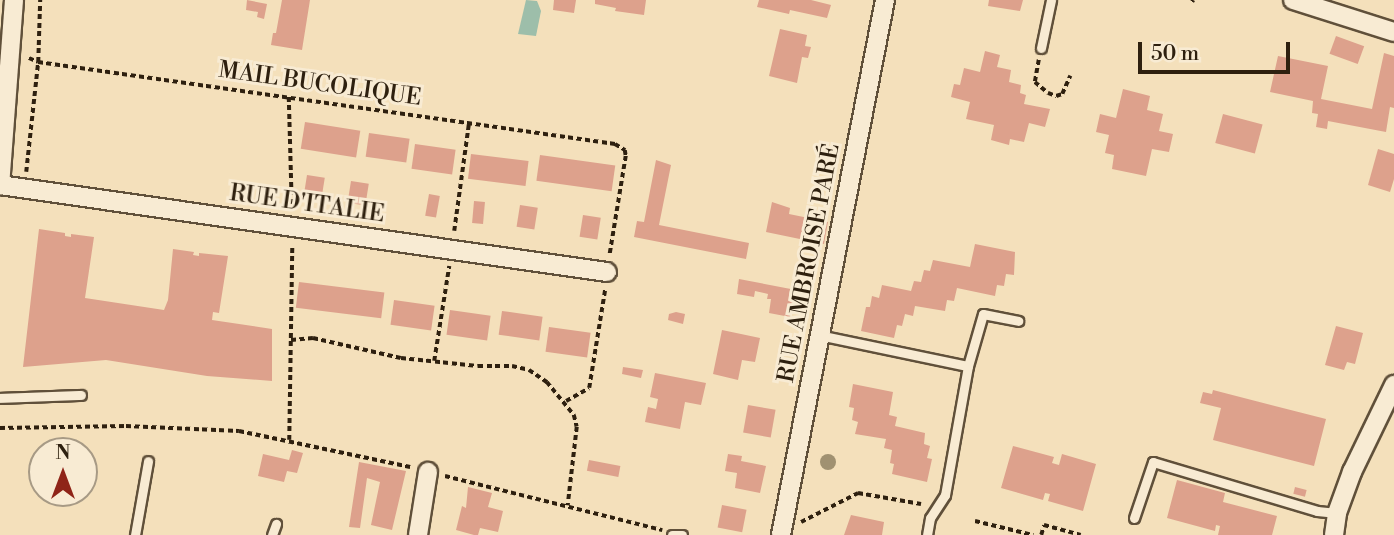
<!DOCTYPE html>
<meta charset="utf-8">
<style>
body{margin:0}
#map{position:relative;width:1394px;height:535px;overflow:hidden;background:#f4e0bb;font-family:"Libre Bodoni",serif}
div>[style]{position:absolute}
.water>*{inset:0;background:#9dbeaa}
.building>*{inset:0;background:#dda18c;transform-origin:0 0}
.path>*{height:3.5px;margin-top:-1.75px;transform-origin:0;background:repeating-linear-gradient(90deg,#2e200f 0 5px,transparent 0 8.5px)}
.roads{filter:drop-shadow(2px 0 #60503a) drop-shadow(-2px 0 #60503a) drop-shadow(0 2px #60503a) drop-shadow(0 -2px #60503a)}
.service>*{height:9px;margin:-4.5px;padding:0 4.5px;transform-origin:4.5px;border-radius:4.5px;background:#f8ebd3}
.minor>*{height:18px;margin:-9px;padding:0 9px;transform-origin:9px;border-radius:9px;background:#f8ebd3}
.trees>*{width:16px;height:16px;margin:-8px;border-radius:50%;background:#a09171}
span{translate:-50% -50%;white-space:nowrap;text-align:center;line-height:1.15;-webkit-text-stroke:6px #f8ebd3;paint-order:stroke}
.street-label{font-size:23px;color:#2e200f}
.north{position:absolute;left:28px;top:437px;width:70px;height:70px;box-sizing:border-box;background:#f8ebd3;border:2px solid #a79a85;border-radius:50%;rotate:0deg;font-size:19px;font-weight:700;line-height:28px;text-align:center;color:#2e200f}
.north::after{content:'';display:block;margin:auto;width:24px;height:32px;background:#8f2418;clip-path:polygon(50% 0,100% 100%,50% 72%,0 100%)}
.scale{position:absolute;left:1138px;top:42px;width:152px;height:32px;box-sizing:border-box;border:4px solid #2e200f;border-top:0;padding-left:9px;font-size:21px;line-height:24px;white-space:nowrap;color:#2e200f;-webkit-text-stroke:5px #f8ebd3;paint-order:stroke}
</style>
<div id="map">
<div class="water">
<div style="clip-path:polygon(526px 0,537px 1px,541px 11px,536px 36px,518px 34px)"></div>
</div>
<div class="building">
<div style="clip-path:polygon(247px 0,267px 4px,264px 19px,257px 17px,258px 12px,246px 10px)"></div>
<div style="clip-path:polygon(282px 0,310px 0,302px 50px,271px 45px,273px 33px,276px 33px)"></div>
<div style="clip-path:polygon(554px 0,576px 0,574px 13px,553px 10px)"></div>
<div style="clip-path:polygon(595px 0,646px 0,644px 15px,615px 11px,616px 8px,595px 4px)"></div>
<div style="clip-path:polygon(759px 0,811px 0,831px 5px,827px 18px,790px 10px,789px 14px,757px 7px)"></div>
<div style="clip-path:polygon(989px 0,1023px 0,1020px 11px,988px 6px)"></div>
<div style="clip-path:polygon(780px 29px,807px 35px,805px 46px,811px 47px,808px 58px,802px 57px,797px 83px,769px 76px)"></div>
<div style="left:1336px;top:36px;width:30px;height:19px;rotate:20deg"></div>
<div style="clip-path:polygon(985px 51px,1000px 55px,997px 67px,1011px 70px,1009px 82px,1021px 85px,1020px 93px,1026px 95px,1024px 104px,1050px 109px,1045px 127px,1029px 123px,1024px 142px,1010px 139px,1009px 145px,991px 140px,994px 125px,966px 119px,970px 102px,951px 97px,954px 84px,960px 85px,964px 68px,980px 72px)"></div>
<div style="clip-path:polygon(1384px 53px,1394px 56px,1394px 108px,1390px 107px,1386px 132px,1328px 121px,1327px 129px,1316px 127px,1318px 114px,1312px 113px,1313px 101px,1270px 92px,1278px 56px,1328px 66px,1321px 99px,1372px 109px)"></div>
<div style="clip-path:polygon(1123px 89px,1150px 96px,1147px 110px,1163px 114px,1159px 131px,1173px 134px,1169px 152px,1152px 149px,1146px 176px,1112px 169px,1114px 155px,1105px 153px,1109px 135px,1096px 132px,1100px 114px,1116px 118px)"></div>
<div style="left:1223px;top:114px;width:41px;height:30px;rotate:15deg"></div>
<div style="left:305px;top:122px;width:56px;height:27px;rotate:9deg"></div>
<div style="left:369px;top:133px;width:41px;height:24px;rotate:8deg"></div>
<div style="left:415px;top:144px;width:41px;height:25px;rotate:8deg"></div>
<div style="clip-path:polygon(1378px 149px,1394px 154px,1394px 179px,1390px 192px,1368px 185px)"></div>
<div style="left:471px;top:154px;width:58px;height:25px;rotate:7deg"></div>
<div style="left:540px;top:155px;width:76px;height:26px;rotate:8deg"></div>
<div style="clip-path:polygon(656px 160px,671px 165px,659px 225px,749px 243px,746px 259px,634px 237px,637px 221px,644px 222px)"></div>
<div style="left:307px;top:175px;width:18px;height:22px;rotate:9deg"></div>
<div style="left:351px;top:181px;width:18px;height:22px;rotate:9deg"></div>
<div style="left:429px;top:194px;width:11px;height:22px;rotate:10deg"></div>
<div style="left:474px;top:201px;width:11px;height:22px;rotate:5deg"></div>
<div style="clip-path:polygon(772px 202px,790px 208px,789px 214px,828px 222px,824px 244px,766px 232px)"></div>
<div style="left:520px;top:205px;width:18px;height:22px;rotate:9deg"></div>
<div style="left:583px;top:215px;width:18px;height:22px;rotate:9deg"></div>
<div style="clip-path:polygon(39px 229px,65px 233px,65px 236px,71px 237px,71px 234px,94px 237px,85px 298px,164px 310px,168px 300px,173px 249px,194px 252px,193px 255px,199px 256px,199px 253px,228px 256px,219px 313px,213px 312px,212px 320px,272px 329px,272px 381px,207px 376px,106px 360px,23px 367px)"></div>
<div style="clip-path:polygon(975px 244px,1015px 252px,1014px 275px,1006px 274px,1004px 286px,997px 285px,995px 296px,957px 288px,954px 301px,947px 300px,945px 311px,915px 306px,913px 316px,905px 314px,902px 326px,897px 325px,894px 338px,861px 331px,866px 307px,870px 307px,872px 296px,879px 298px,882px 285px,911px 291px,914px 281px,921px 282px,924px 270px,930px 271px,933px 260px,970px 267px)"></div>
<div style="clip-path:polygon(739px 279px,796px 290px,790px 317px,769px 313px,771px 299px,767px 299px,768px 294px,755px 291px,754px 297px,737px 294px)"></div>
<div style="left:299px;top:282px;width:86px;height:26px;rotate:7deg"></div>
<div style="left:394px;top:300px;width:41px;height:25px;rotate:8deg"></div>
<div style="left:450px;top:310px;width:41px;height:25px;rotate:8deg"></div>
<div style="left:502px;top:311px;width:41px;height:24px;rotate:8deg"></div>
<div style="clip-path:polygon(676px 312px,685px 314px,683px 324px,668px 320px,669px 314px)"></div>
<div style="clip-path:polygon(1336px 326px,1363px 333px,1355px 364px,1347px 362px,1344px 370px,1325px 365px)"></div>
<div style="left:549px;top:327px;width:42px;height:25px;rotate:8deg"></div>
<div style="clip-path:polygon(722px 330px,760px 338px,755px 362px,742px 360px,738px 380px,713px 374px)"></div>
<div style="clip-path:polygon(623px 367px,643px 370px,641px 378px,622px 374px)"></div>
<div style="clip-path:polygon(655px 373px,706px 383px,701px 405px,685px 402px,680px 429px,645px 422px,648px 407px,656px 409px,658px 399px,650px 397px)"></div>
<div style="clip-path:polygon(853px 384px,893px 392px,889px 415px,897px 417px,895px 426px,925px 433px,924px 444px,930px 446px,927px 458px,932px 459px,927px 482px,892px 474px,894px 464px,890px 463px,892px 450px,884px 448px,886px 439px,855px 434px,858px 422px,852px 420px,854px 408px,849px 407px)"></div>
<div style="clip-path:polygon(1213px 390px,1326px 419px,1314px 466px,1213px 440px,1221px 408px,1200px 403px,1203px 392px,1212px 394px)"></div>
<div style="left:748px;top:405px;width:28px;height:28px;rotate:10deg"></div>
<div style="clip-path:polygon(1013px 446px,1054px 457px,1052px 463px,1059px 465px,1062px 454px,1096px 464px,1083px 511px,1048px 501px,1050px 494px,1045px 493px,1043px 500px,1001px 488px)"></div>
<div style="clip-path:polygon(292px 450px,303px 453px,297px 473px,287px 471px,284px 482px,258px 476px,263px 454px,289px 460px)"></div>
<div style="clip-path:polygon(728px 454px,742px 456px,741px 461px,766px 466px,760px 493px,735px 488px,737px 473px,725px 471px)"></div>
<div style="left:589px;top:460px;width:32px;height:11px;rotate:11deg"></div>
<div style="clip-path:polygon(359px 462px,406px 471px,392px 530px,371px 525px,380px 482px,367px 478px,360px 528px,349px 527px)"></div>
<div style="clip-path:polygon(1177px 480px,1225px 493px,1223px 502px,1277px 516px,1272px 535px,1218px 535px,1220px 526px,1216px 525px,1215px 531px,1167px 518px)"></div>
<div style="clip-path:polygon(468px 487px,492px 493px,488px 507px,503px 511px,498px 532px,480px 528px,478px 535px,474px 535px,456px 530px,462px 506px,466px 508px)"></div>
<div style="left:1295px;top:487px;width:12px;height:7px;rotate:14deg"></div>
<div style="left:722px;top:505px;width:25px;height:23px;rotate:11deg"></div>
<div style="clip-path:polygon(851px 515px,884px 522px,882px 535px,844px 535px)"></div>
</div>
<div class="path">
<div style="left:1192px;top:2px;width:2px;rotate:-63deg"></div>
<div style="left:29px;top:58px;width:10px;rotate:24deg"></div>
<div style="left:38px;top:62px;width:583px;rotate:8.09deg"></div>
<div style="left:615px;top:144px;width:12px;rotate:31deg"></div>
<div style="left:625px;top:150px;width:6px;rotate:81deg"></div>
<div style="left:626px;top:156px;width:99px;rotate:99.3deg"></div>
<div style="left:1039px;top:60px;width:22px;rotate:100deg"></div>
<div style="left:1035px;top:82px;width:17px;rotate:40deg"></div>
<div style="left:1048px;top:93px;width:9px;rotate:21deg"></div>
<div style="left:1056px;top:96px;width:6px;rotate:-18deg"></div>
<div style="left:1062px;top:94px;width:20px;rotate:-66deg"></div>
<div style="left:289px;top:97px;width:110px;rotate:88.4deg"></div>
<div style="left:26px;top:172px;width:111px;rotate:-83.8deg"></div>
<div style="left:38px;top:62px;width:62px;rotate:-88.2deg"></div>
<div style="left:454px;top:231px;width:110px;rotate:-82.2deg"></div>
<div style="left:291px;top:340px;width:22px;rotate:-5deg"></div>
<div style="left:313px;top:338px;width:90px;rotate:12.8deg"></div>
<div style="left:401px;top:358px;width:77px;rotate:5.9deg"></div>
<div style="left:478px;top:366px;width:34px"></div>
<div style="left:512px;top:366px;width:17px;rotate:13deg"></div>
<div style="left:529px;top:370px;width:22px;rotate:34deg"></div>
<div style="left:547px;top:382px;width:43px;rotate:50.7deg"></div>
<div style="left:574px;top:415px;width:12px;rotate:76deg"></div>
<div style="left:577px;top:427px;width:79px;rotate:96.6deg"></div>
<div style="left:434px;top:361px;width:96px;rotate:-81deg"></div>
<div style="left:566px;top:401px;width:26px;rotate:-29deg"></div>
<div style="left:589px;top:388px;width:100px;rotate:-80.8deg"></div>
<div style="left:0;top:428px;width:126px;rotate:-0.9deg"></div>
<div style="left:126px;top:426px;width:113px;rotate:2.5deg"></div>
<div style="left:239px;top:431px;width:175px;rotate:11.9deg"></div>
<div style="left:289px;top:440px;width:194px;rotate:-89.1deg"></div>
<div style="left:445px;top:476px;width:224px;rotate:14deg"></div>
<div style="left:975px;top:521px;width:60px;rotate:13.6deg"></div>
<div style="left:801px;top:522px;width:64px;rotate:-27deg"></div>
<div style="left:858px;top:493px;width:64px;rotate:9.9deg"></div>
<div style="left:1041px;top:535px;width:10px;rotate:-73deg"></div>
<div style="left:1044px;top:525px;width:38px;rotate:15deg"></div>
</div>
<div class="roads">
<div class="service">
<div style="left:1041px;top:48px;width:49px;rotate:-78.2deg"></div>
<div style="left:819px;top:335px;width:152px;rotate:11.8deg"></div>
<div style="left:968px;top:366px;width:131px;rotate:100.1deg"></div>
<div style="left:945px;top:495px;width:27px;rotate:123deg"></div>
<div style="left:930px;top:518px;width:17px;rotate:100deg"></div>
<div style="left:968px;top:366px;width:54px;rotate:-73.9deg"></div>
<div style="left:983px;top:314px;width:36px;rotate:11deg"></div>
<div style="left:0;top:398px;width:81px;rotate:-2.1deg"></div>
<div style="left:1134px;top:518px;width:59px;rotate:-71.3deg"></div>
<div style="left:1153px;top:462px;width:171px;rotate:16.6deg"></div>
<div style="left:1317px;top:511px;width:20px;rotate:6deg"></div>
<div style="left:135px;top:535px;width:75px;rotate:-80deg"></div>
<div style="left:272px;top:535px;width:12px;rotate:-70deg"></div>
<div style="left:672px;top:535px;width:10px"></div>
</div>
<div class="minor">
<div style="left:14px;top:0;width:186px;rotate:94.3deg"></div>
<div style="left:0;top:185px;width:613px;rotate:8.16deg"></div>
<div style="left:1293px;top:0;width:106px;rotate:17.6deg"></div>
<div style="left:418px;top:535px;width:64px;rotate:-81deg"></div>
<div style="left:781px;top:535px;width:545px;rotate:-79deg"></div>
<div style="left:1334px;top:535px;width:22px;rotate:-82deg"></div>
<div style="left:1337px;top:513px;width:44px;rotate:-69.9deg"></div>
<div style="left:1352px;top:472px;width:97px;rotate:-64.2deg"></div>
</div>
</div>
<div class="trees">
<div style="left:828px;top:462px"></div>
</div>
<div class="street-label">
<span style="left:320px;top:84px;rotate:8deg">MAIL BUCOLIQUE</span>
<span style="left:307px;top:204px;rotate:8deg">RUE D'ITALIE</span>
<span style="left:809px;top:263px;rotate:-79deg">RUE AMBROISE PARÉ</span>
</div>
<div class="north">N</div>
<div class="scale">50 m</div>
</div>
